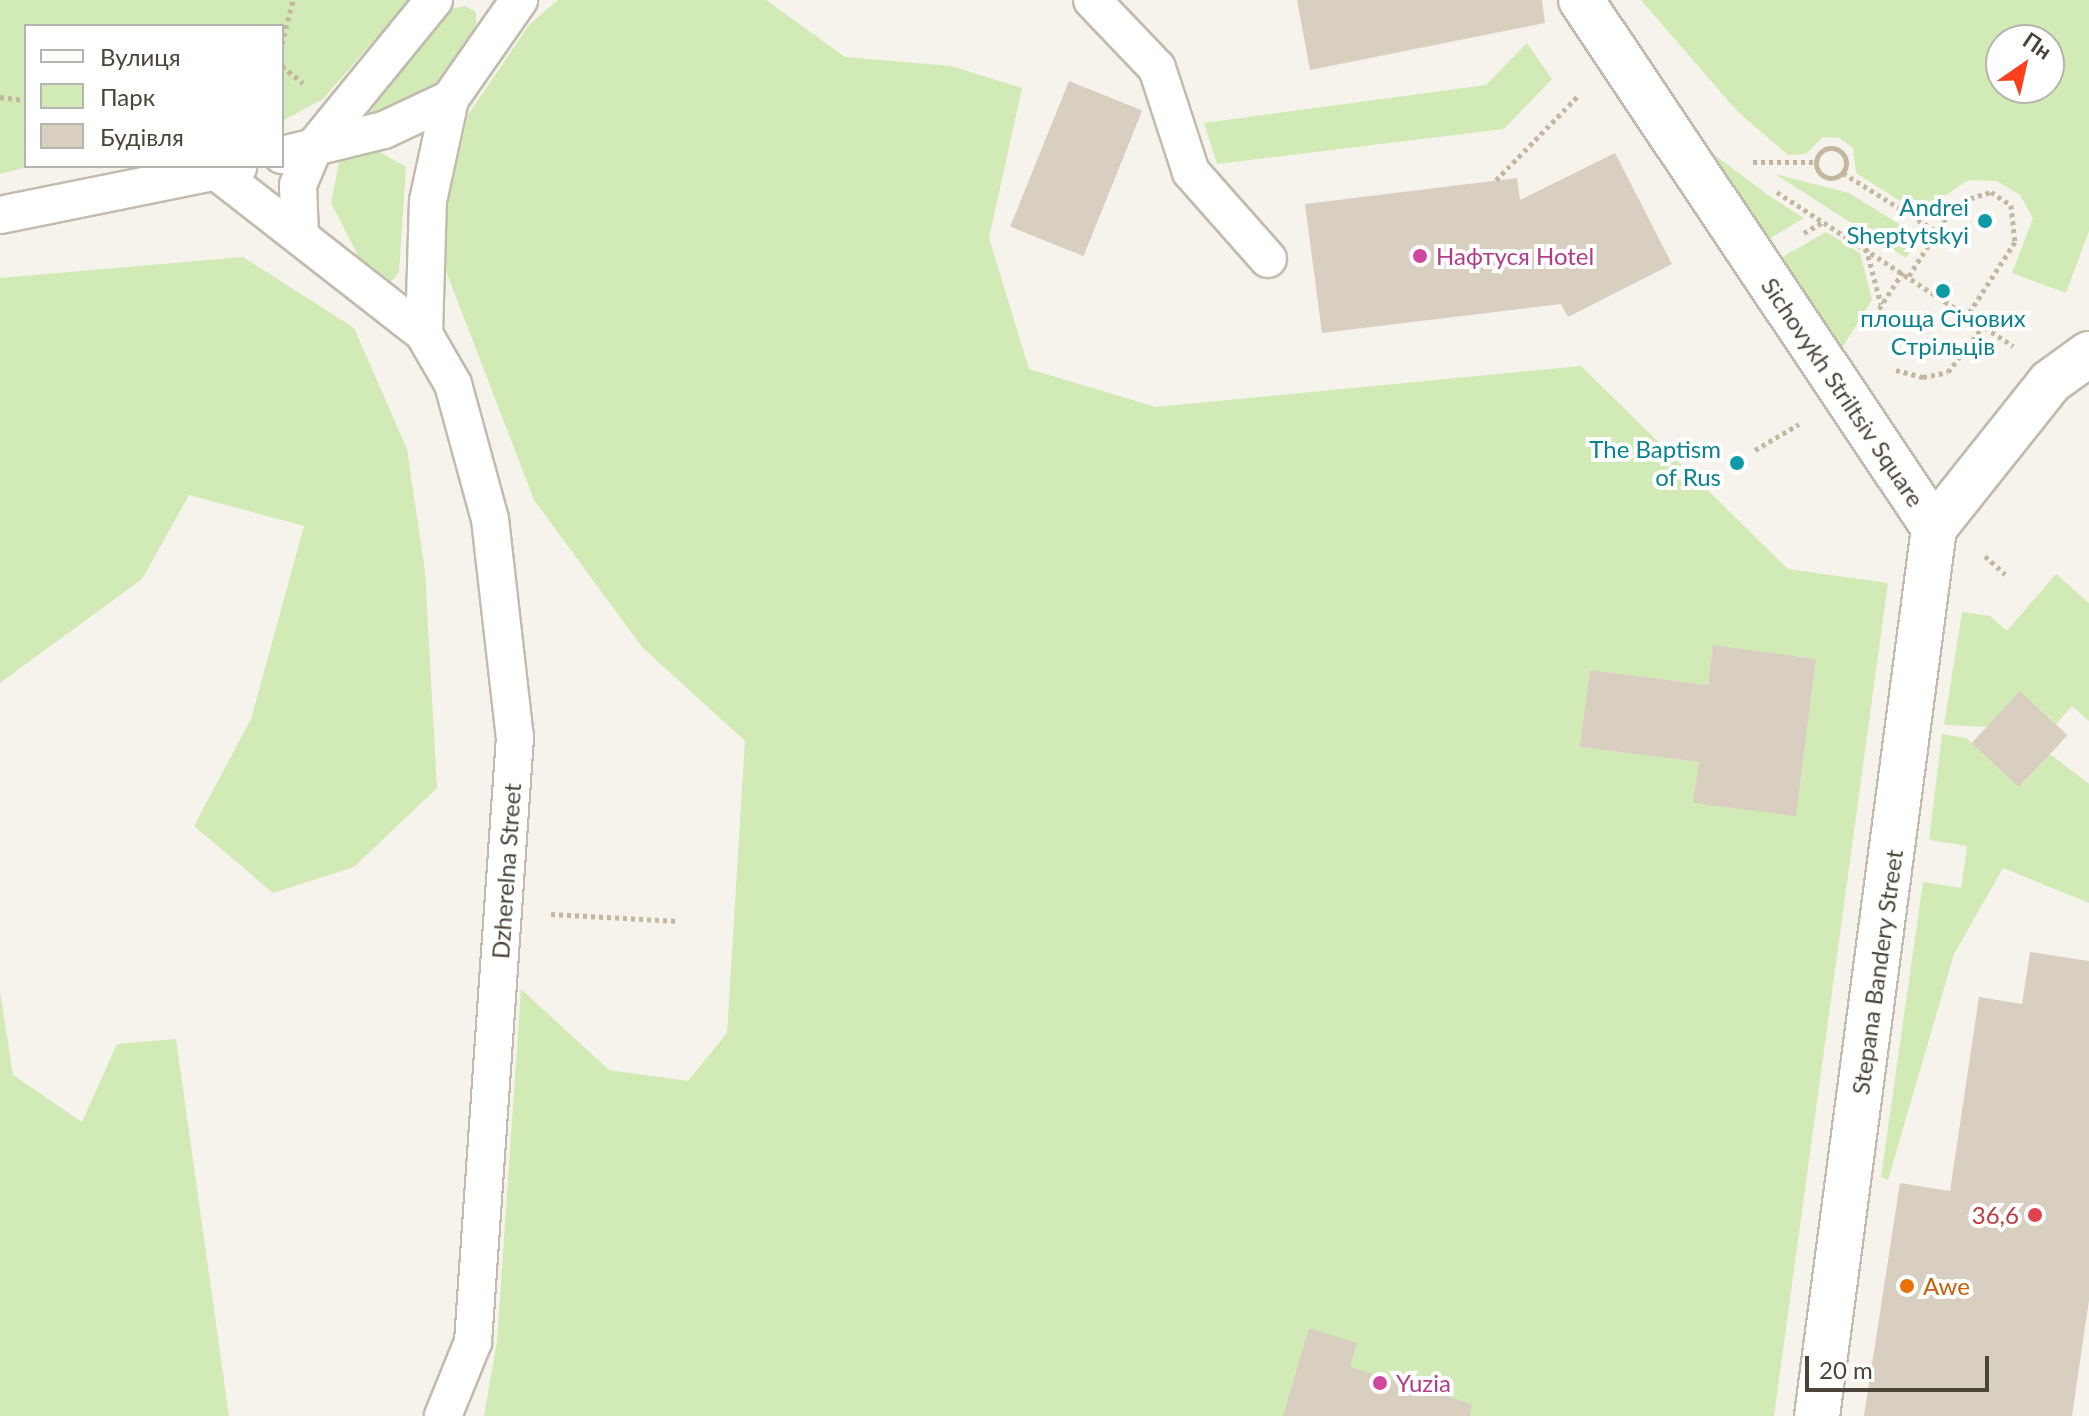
<!DOCTYPE html>
<meta charset="utf-8">
<style>
body{margin:0}
#map{position:relative;width:2089px;height:1416px;overflow:hidden;background:#f6f3ec;font-family:Lato,sans-serif}
div>[style]{position:absolute}
.green>*{inset:0;background:#d2eab5}
.building>*{inset:0;background:#d8cfc1;transform-origin:0 0}
.path>*{height:5px;margin-top:-2.5px;transform-origin:0;background:repeating-linear-gradient(90deg,#c4b79f 0 4px,transparent 0 8px)}
.path>.ring{margin:-2.5px;padding:0;box-sizing:content-box;background:none;border:5px solid #c4b79f;border-radius:50%}
.roads{filter:drop-shadow(2px 0 #c2bbae) drop-shadow(-2px 0 #c2bbae) drop-shadow(0 2px #c2bbae) drop-shadow(0 -2px #c2bbae)}
.lane>*{height:36px;margin:-18px;padding:0 18px;transform-origin:18px;border-radius:18px;background:#fff}
.street>*{height:44px;margin:-22px;padding:0 22px;transform-origin:22px;border-radius:22px;background:#fff}
.dots>*{width:22px;height:22px;translate:-50% -50%;box-sizing:border-box;border:4px solid #fff;border-radius:50%}
span{translate:-50% -50%;white-space:nowrap;text-align:center;line-height:1.15;-webkit-text-stroke:8px #fff;paint-order:stroke}
.culture-label{font-size:24px;color:#0d838f}
.right{translate:-100% -50%;text-align:right}
.hotel-label{font-size:24px;color:#b23c85}
.left{translate:0 -50%;text-align:left}
.street-label{font-size:24px;color:#4b4439}
.health-label{font-size:24px;color:#be3a42}
.food-label{font-size:24px;color:#c56008}
.legend{position:absolute;left:24px;top:24px;width:260px;height:144px;box-sizing:border-box;background:#fff;border:2px solid #b7b4b0;margin:0;padding:10px 14px;list-style:none;font-size:24px;color:#4b4439}
.legend li{display:flex;align-items:center;gap:16px;height:40px}
.legend b{width:40px;border:2px solid #b7b4b0}
.north{position:absolute;left:1985px;top:24px;width:80px;height:80px;box-sizing:border-box;background:#fff;border:2px solid #b7b4b0;border-radius:50%;rotate:34deg;font-size:22px;font-weight:700;line-height:32px;text-align:center;color:#4b4439}
.north::after{content:'';display:block;margin:auto;width:28px;height:36px;background:#fc3f1d;clip-path:polygon(50% 0,100% 100%,50% 72%,0 100%)}
.scale{position:absolute;left:1805px;top:1356px;width:184px;height:36px;box-sizing:border-box;border:4px solid #4b4439;border-top:0;padding-left:10px;font-size:24px;line-height:28px;white-space:nowrap;color:#4b4439;-webkit-text-stroke:6px #fff;paint-order:stroke}
</style>
<div id="map">
<div class="green">
<div style="clip-path:polygon(0 0,409px 0,323px 99px,282px 121px,282px 26px,26px 26px,31px 166px,0 174px)"></div>
<div style="clip-path:polygon(evenodd,558px 0,766px 0,845px 57px,951px 66px,1022px 88px,989px 238px,1029px 369px,1156px 407px,1581px 366px,1788px 569px,1888px 583px,1774px 1416px,484px 1416px,497px 1341px,521px 989px,609px 1070px,688px 1081px,727px 1033px,745px 741px,642px 647px,534px 500px,444px 266px,446px 211px,468px 115px,529px 25px,558px 0,1713px 645px,1816px 659px,1796px 815px,1694px 803px,1699px 762px,1581px 747px,1590px 670px,1708px 685px,1713px 645px)"></div>
<div style="clip-path:polygon(evenodd,1641px 0,2089px 0,2089px 231px,2066px 293px,2012px 273px,2033px 218px,2020px 195px,1997px 181px,1968px 180px,1945px 196px,1930px 220px,1856px 173px,1853px 148px,1840px 138px,1823px 137px,1806px 154px,1788px 155px,1737px 111px,1641px 0,2001px 40px,2049px 40px,2049px 88px,2001px 88px,2001px 40px)"></div>
<div style="clip-path:polygon(465px 6px,476px 12px,476px 26px,435px 88px,367px 116px,449px 9px)"></div>
<div style="clip-path:polygon(1527px 43px,1552px 79px,1504px 129px,1217px 164px,1204px 123px,1486px 85px)"></div>
<div style="clip-path:polygon(371px 147px,406px 167px,399px 272px,388px 285px,367px 273px,331px 203px,340px 157px)"></div>
<div style="clip-path:polygon(1708px 150px,1768px 195px,1804px 218px,1767px 240px)"></div>
<div style="clip-path:polygon(1775px 174px,1849px 193px,1920px 237px,1906px 258px)"></div>
<div style="clip-path:polygon(1826px 232px,1860px 253px,1872px 300px,1840px 351px,1779px 259px)"></div>
<div style="clip-path:polygon(243px 257px,354px 328px,407px 449px,425px 571px,437px 788px,354px 867px,273px 893px,194px 826px,251px 719px,304px 526px,189px 495px,142px 579px,0 683px,0 278px)"></div>
<div style="clip-path:polygon(2056px 574px,2089px 603px,2089px 721px,2072px 706px,2056px 724px,2020px 692px,1989px 727px,1944px 725px,1962px 612px,1990px 616px,2007px 631px)"></div>
<div style="clip-path:polygon(1942px 734px,1966px 738px,2021px 786px,2050px 754px,2089px 784px,2089px 903px,2003px 868px,1954px 954px,1888px 1180px,1881px 1177px,1923px 882px,1961px 888px,1967px 846px,1929px 840px)"></div>
<div style="clip-path:polygon(0 991px,13px 1075px,82px 1122px,117px 1044px,176px 1039px,229px 1416px,0 1416px)"></div>
</div>
<div class="building">
<div style="clip-path:polygon(1297px 0,1542px 0,1545px 23px,1310px 70px)"></div>
<div style="left:1069px;top:81px;width:79px;height:157px;rotate:22deg"></div>
<div style="clip-path:polygon(1615px 153px,1672px 264px,1568px 317px,1561px 304px,1322px 333px,1305px 204px,1517px 178px,1520px 200px)"></div>
<div style="clip-path:polygon(1713px 645px,1816px 659px,1796px 816px,1693px 803px,1699px 762px,1580px 747px,1590px 670px,1708px 685px)"></div>
<div style="left:2020px;top:691px;width:65px;height:71px;rotate:43deg"></div>
<div style="clip-path:polygon(2030px 952px,2089px 961px,2089px 1300px,2072px 1416px,1864px 1416px,1900px 1183px,1950px 1191px,1979px 997px,2022px 1004px)"></div>
<div style="clip-path:polygon(1309px 1328px,1357px 1343px,1350px 1367px,1472px 1404px,1470px 1416px,1283px 1416px)"></div>
</div>
<div class="path">
<div style="left:282px;top:44px;width:45px;rotate:-76deg"></div>
<div style="left:282px;top:66px;width:27px;rotate:39deg"></div>
<div style="left:0;top:97px;width:26px;rotate:7deg"></div>
<div class="ring" style="left:1816px;top:148px;width:25px;height:25px"></div>
<div style="left:1753px;top:162px;width:62px"></div>
<div style="left:1843px;top:173px;width:110px;rotate:31.9deg"></div>
<div style="left:1496px;top:180px;width:119px;rotate:-45.7deg"></div>
<div style="left:1777px;top:192px;width:282px;rotate:33.1deg"></div>
<div style="left:1804px;top:233px;width:22px;rotate:-30deg"></div>
<div style="left:1866px;top:248px;width:58px;rotate:75deg"></div>
<div style="left:1909px;top:276px;width:86px;rotate:-57.8deg"></div>
<div style="left:1955px;top:203px;width:38px;rotate:-17deg"></div>
<div style="left:1991px;top:192px;width:24px;rotate:33deg"></div>
<div style="left:2011px;top:205px;width:37px;rotate:84deg"></div>
<div style="left:2015px;top:242px;width:85px;rotate:122.9deg"></div>
<div style="left:1866px;top:329px;width:68px;rotate:-57deg"></div>
<div style="left:1896px;top:370px;width:28px;rotate:15deg"></div>
<div style="left:1923px;top:377px;width:25px;rotate:-11deg"></div>
<div style="left:1948px;top:372px;width:61px;rotate:-52.4deg"></div>
<div style="left:1755px;top:450px;width:51px;rotate:-30.6deg"></div>
<div style="left:1985px;top:556px;width:27px;rotate:42deg"></div>
<div style="left:551px;top:914px;width:128px;rotate:3.1deg"></div>
</div>
<div class="roads">
<div class="lane">
<div style="left:1092px;top:0;width:94px;rotate:46.3deg"></div>
<div style="left:1157px;top:68px;width:109px;rotate:71.9deg"></div>
<div style="left:1191px;top:172px;width:116px;rotate:48.5deg"></div>
<div style="left:282px;top:155px;width:105px;rotate:-13.8deg"></div>
<div style="left:384px;top:130px;width:73px;rotate:-25.2deg"></div>
<div style="left:217px;top:172px;width:263px;rotate:38deg"></div>
<div style="left:424px;top:334px;width:58px;rotate:59.9deg"></div>
<div style="left:453px;top:384px;width:140px;rotate:74.7deg"></div>
<div style="left:490px;top:519px;width:219px;rotate:83.5deg"></div>
<div style="left:515px;top:737px;width:606px;rotate:93.97deg"></div>
<div style="left:473px;top:1342px;width:80px;rotate:112.1deg"></div>
<div style="left:0;top:215px;width:243px;rotate:-11.4deg"></div>
<div style="left:300px;top:235px;width:50px;rotate:-92.3deg"></div>
<div style="left:298px;top:185px;width:41px;rotate:-67.2deg"></div>
<div style="left:314px;top:147px;width:190px;rotate:-50.8deg"></div>
<div style="left:424px;top:334px;width:133px;rotate:-88.3deg"></div>
<div style="left:428px;top:201px;width:104px;rotate:-77.8deg"></div>
<div style="left:450px;top:99px;width:121px;rotate:-55.1deg"></div>
</div>
<div class="street">
<div style="left:1581px;top:0;width:635px;rotate:56.23deg"></div>
<div style="left:1934px;top:528px;width:186px;rotate:-51.5deg"></div>
<div style="left:2050px;top:382px;width:48px;rotate:-35.7deg"></div>
<div style="left:1817px;top:1416px;width:896px;rotate:-82.49deg"></div>
</div>
</div>
<div class="dots">
<div style="left:1985px;top:221px;background:#0f9aa8"></div>
<div style="left:1420px;top:256px;background:#d1479c"></div>
<div style="left:1943px;top:291px;background:#0f9aa8"></div>
<div style="left:1737px;top:463px;background:#0f9aa8"></div>
<div style="left:2035px;top:1215px;background:#e0444e"></div>
<div style="left:1907px;top:1286px;background:#e8710a"></div>
<div style="left:1380px;top:1383px;background:#d1479c"></div>
</div>
<div class="culture-label">
<span class="right" style="left:1969px;top:221px">Andrei<br>Sheptytskyi</span>
<span style="left:1943px;top:332px">площа Січових<br>Стрільців</span>
<span class="right" style="left:1721px;top:463px">The Baptism<br>of Rus</span>
</div>
<div class="hotel-label">
<span class="left" style="left:1436px;top:256px">Нафтуся Hotel</span>
<span class="left" style="left:1396px;top:1383px">Yuzia</span>
</div>
<div class="street-label">
<span style="left:1843px;top:392px;rotate:56deg">Sichovykh Striltsiv Square</span>
<span style="left:506px;top:871px;rotate:-86deg">Dzherelna Street</span>
<span style="left:1877px;top:972px;rotate:-82deg">Stepana Bandery Street</span>
</div>
<div class="health-label">
<span class="right" style="left:2019px;top:1215px">36,6</span>
</div>
<div class="food-label">
<span class="left" style="left:1923px;top:1286px">Awe</span>
</div>
<ul class="legend">
<li><b style="height:10px;background:#fff"></b>Вулиця</li>
<li><b style="height:22px;background:#d2eab5"></b>Парк</li>
<li><b style="height:22px;background:#d8cfc1"></b>Будівля</li>
</ul>
<div class="north">Пн</div>
<div class="scale">20 m</div>
</div>
